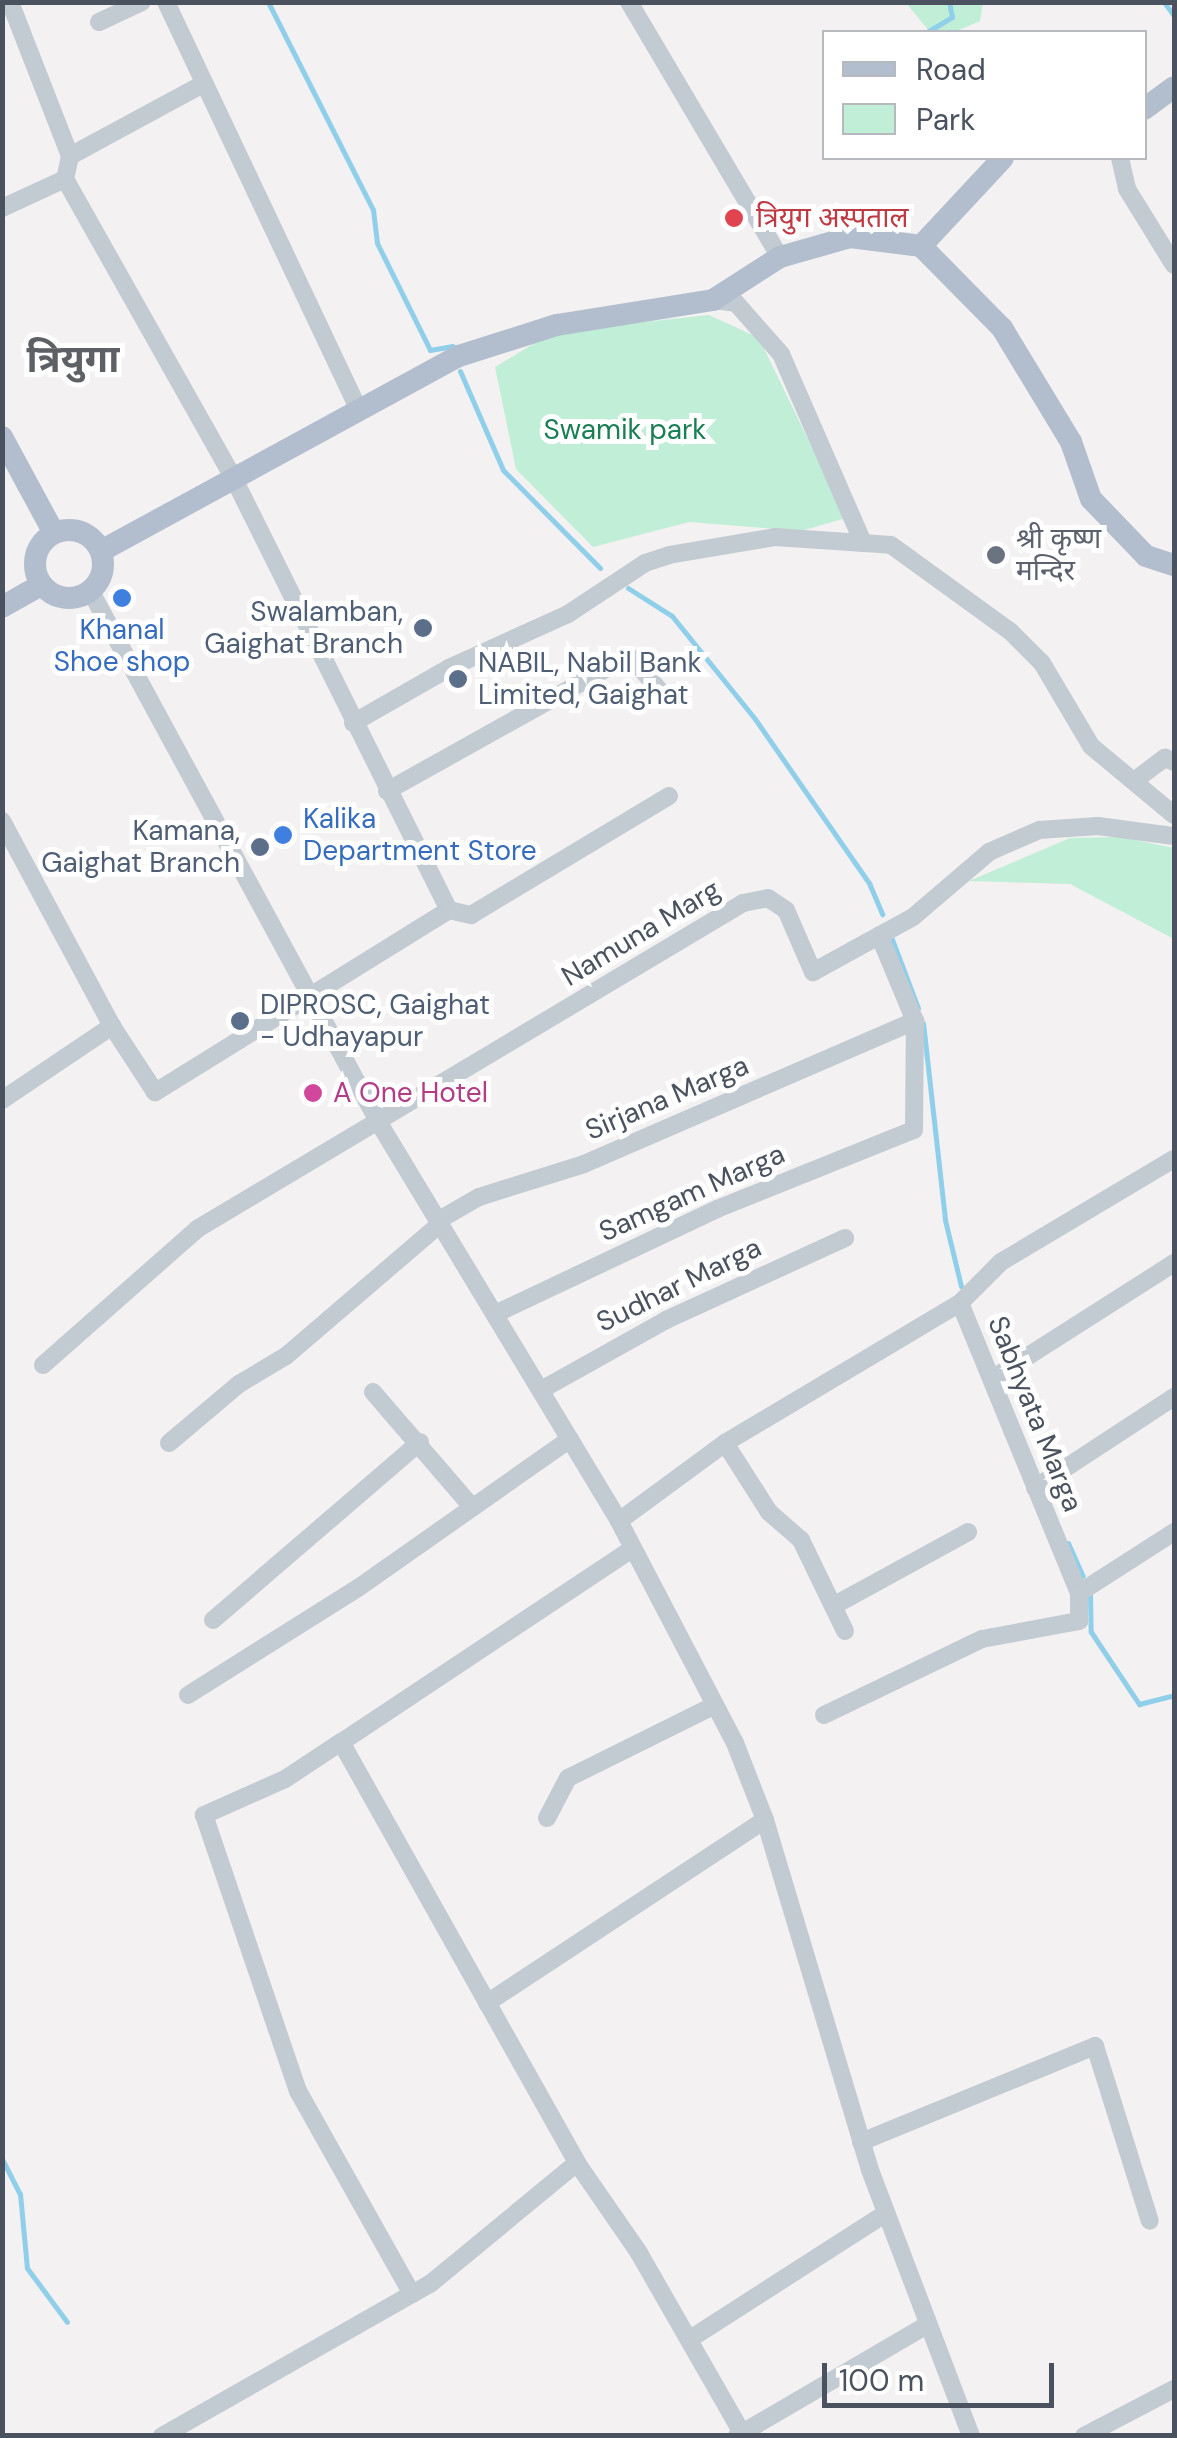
<!DOCTYPE html>
<meta charset="utf-8">
<style>
body{margin:0}
#map{position:relative;width:1177px;height:2438px;overflow:hidden;background:#f3f1f1;font-family:"DM Sans","Noto Sans Devanagari",sans-serif}
div>[style]{position:absolute}
.green>*{inset:0;background:#c1eed7}
.stream>*{height:5px;margin:-2.5px;padding:0 2.5px;transform-origin:2.5px;border-radius:2.5px;background:#90cfea}
.minor>*{height:18px;margin:-9px;padding:0 9px;transform-origin:9px;border-radius:9px;background:#c2cad2}
.major>*{height:22px;margin:-11px;padding:0 11px;transform-origin:11px;border-radius:11px;background:#b2bece}
.major>.ring{margin:-11px;padding:0;box-sizing:content-box;background:none;border:22px solid #b2bece;border-radius:50%}
.dots>*{width:28px;height:28px;translate:-50% -50%;box-sizing:border-box;border:5px solid #fff;border-radius:50%}
span{translate:-50% -50%;white-space:nowrap;text-align:center;line-height:1.15;-webkit-text-stroke:10px #fff;paint-order:stroke}
.health-label{font-size:28px;color:#be3a42}
.left{translate:0 -50%;text-align:left}
.park-label{font-size:28px;color:#1a7e55}
.worship-label{font-size:28px;color:#5b616d}
.service-label{font-size:28px;color:#4e5e75}
.right{translate:-100% -50%;text-align:right}
.shop-label{font-size:28px;color:#366cbe}
.street-label{font-size:28px;color:#49525e}
.hotel-label{font-size:28px;color:#b23c85}
.district-label{font-size:38px;color:#5d6065;font-weight:700}
.frame{position:absolute;inset:0;border:5px solid #49525e;pointer-events:none}
.legend{position:absolute;left:822px;top:30px;width:325px;height:130px;box-sizing:border-box;background:#fff;border:2px solid #b6babf;margin:0;padding:12px 18px;list-style:none;font-size:30px;color:#49525e}
.legend li{display:flex;align-items:center;gap:20px;height:50px}
.legend b{width:50px;border:2px solid #b6babf}
.scale{position:absolute;left:822px;top:2363px;width:232px;height:45px;box-sizing:border-box;border:5px solid #49525e;border-top:0;padding-left:12px;font-size:30px;line-height:35px;white-space:nowrap;color:#49525e;-webkit-text-stroke:8px #fff;paint-order:stroke}
</style>
<div id="map">
<div class="green">
<div style="clip-path:polygon(906px 3px,983px 3px,980px 21px,954px 32px,930px 32px)"></div>
<div style="clip-path:polygon(709px 315px,759px 338px,846px 518px,801px 531px,689px 522px,593px 547px,516px 469px,495px 367px,553px 332px)"></div>
<div style="clip-path:polygon(1120px 837px,1174px 848px,1174px 939px,1070px 884px,969px 881px,1070px 838px)"></div>
</div>
<div class="stream">
<div style="left:268px;top:2px;width:233px;rotate:63.2deg"></div>
<div style="left:373px;top:210px;width:33px;rotate:83deg"></div>
<div style="left:377px;top:243px;width:119px;rotate:63.6deg"></div>
<div style="left:430px;top:350px;width:23px;rotate:-10deg"></div>
<div style="left:1164px;top:2px;width:17px;rotate:54deg"></div>
<div style="left:927px;top:32px;width:29px;rotate:-31deg"></div>
<div style="left:952px;top:17px;width:15px;rotate:-101deg"></div>
<div style="left:460px;top:371px;width:108px;rotate:66.5deg"></div>
<div style="left:503px;top:470px;width:138px;rotate:45.3deg"></div>
<div style="left:628px;top:588px;width:52px;rotate:32.5deg"></div>
<div style="left:672px;top:616px;width:132px;rotate:51.1deg"></div>
<div style="left:755px;top:719px;width:200px;rotate:55.2deg"></div>
<div style="left:869px;top:883px;width:34px;rotate:67deg"></div>
<div style="left:890px;top:934px;width:79px;rotate:69.3deg"></div>
<div style="left:923px;top:1023px;width:198px;rotate:83.6deg"></div>
<div style="left:945px;top:1220px;width:68px;rotate:76.4deg"></div>
<div style="left:1068px;top:1543px;width:36px;rotate:66deg"></div>
<div style="left:1090px;top:1593px;width:39px;rotate:89deg"></div>
<div style="left:1091px;top:1632px;width:87px;rotate:56.3deg"></div>
<div style="left:1139px;top:1704px;width:36px;rotate:-14deg"></div>
<div style="left:2px;top:2159px;width:39px;rotate:63deg"></div>
<div style="left:20px;top:2194px;width:74px;rotate:84.6deg"></div>
<div style="left:27px;top:2268px;width:67px;rotate:53.5deg"></div>
</div>
<div class="minor">
<div style="left:10px;top:2px;width:165px;rotate:68.7deg"></div>
<div style="left:70px;top:156px;width:24px;rotate:102deg"></div>
<div style="left:166px;top:2px;width:451px;rotate:64.7deg"></div>
<div style="left:629px;top:2px;width:296px;rotate:59.4deg"></div>
<div style="left:99px;top:22px;width:47px;rotate:-24.9deg"></div>
<div style="left:70px;top:156px;width:151px;rotate:-28.4deg"></div>
<div style="left:1120px;top:158px;width:32px;rotate:77deg"></div>
<div style="left:1127px;top:189px;width:89px;rotate:58.3deg"></div>
<div style="left:2px;top:208px;width:69px;rotate:-24.7deg"></div>
<div style="left:65px;top:179px;width:347px;rotate:60.6deg"></div>
<div style="left:235px;top:481px;width:479px;rotate:63.5deg"></div>
<div style="left:449px;top:910px;width:346px;rotate:148.2deg"></div>
<div style="left:155px;top:1092px;width:79px;rotate:-123.1deg"></div>
<div style="left:112px;top:1026px;width:233px;rotate:-118.2deg"></div>
<div style="left:713px;top:300px;width:23px;rotate:7deg"></div>
<div style="left:736px;top:303px;width:68px;rotate:48.6deg"></div>
<div style="left:781px;top:354px;width:206px;rotate:66.5deg"></div>
<div style="left:90px;top:590px;width:606px;rotate:61.53deg"></div>
<div style="left:379px;top:1123px;width:465px;rotate:58.9deg"></div>
<div style="left:619px;top:1521px;width:250px;rotate:62.4deg"></div>
<div style="left:735px;top:1743px;width:83px;rotate:68.7deg"></div>
<div style="left:765px;top:1820px;width:365px;rotate:73.3deg"></div>
<div style="left:870px;top:2170px;width:285px;rotate:69.2deg"></div>
<div style="left:353px;top:723px;width:111px;rotate:-29.8deg"></div>
<div style="left:449px;top:668px;width:131px;rotate:-24.4deg"></div>
<div style="left:568px;top:614px;width:92px;rotate:-33.5deg"></div>
<div style="left:645px;top:563px;width:25px;rotate:-18deg"></div>
<div style="left:669px;top:555px;width:108px;rotate:-9.6deg"></div>
<div style="left:775px;top:537px;width:116px;rotate:3.9deg"></div>
<div style="left:891px;top:545px;width:147px;rotate:35.9deg"></div>
<div style="left:1010px;top:631px;width:45px;rotate:45deg"></div>
<div style="left:1042px;top:663px;width:96px;rotate:59.4deg"></div>
<div style="left:1091px;top:746px;width:108px;rotate:39.7deg"></div>
<div style="left:1134px;top:781px;width:39px;rotate:-37deg"></div>
<div style="left:1165px;top:758px;width:10px;rotate:24deg"></div>
<div style="left:387px;top:791px;width:270px;rotate:-29.2deg"></div>
<div style="left:623px;top:659px;width:10px"></div>
<div style="left:633px;top:659px;width:48px;rotate:50deg"></div>
<div style="left:449px;top:910px;width:23px;rotate:13deg"></div>
<div style="left:471px;top:915px;width:231px;rotate:-31deg"></div>
<div style="left:2px;top:1100px;width:133px;rotate:-33.9deg"></div>
<div style="left:439px;top:1220px;width:46px;rotate:-29.9deg"></div>
<div style="left:479px;top:1197px;width:110px;rotate:-17.4deg"></div>
<div style="left:584px;top:1164px;width:361px;rotate:-23.4deg"></div>
<div style="left:960px;top:1303px;width:58px;rotate:-45deg"></div>
<div style="left:1001px;top:1262px;width:201px;rotate:-30.8deg"></div>
<div style="left:495px;top:1314px;width:246px;rotate:-25.3deg"></div>
<div style="left:717px;top:1209px;width:212px;rotate:-21.9deg"></div>
<div style="left:914px;top:1130px;width:109px;rotate:-89.5deg"></div>
<div style="left:915px;top:1021px;width:93px;rotate:-112.7deg"></div>
<div style="left:43px;top:1365px;width:205px;rotate:-41.4deg"></div>
<div style="left:197px;top:1229px;width:636px;rotate:-30.84deg"></div>
<div style="left:743px;top:903px;width:25px;rotate:-11deg"></div>
<div style="left:768px;top:898px;width:22px;rotate:34deg"></div>
<div style="left:786px;top:910px;width:68px;rotate:66.5deg"></div>
<div style="left:813px;top:972px;width:114px;rotate:-28.8deg"></div>
<div style="left:913px;top:917px;width:100px;rotate:-40.5deg"></div>
<div style="left:989px;top:852px;width:55px;rotate:-23.7deg"></div>
<div style="left:1039px;top:830px;width:59px;rotate:-3.9deg"></div>
<div style="left:1098px;top:826px;width:77px;rotate:7.5deg"></div>
<div style="left:992px;top:1379px;width:216px;rotate:-32.5deg"></div>
<div style="left:541px;top:1390px;width:143px;rotate:-29.2deg"></div>
<div style="left:666px;top:1320px;width:197px;rotate:-24.6deg"></div>
<div style="left:373px;top:1392px;width:150px;rotate:49.3deg"></div>
<div style="left:169px;top:1443px;width:92px;rotate:-40.1deg"></div>
<div style="left:239px;top:1384px;width:55px;rotate:-30.8deg"></div>
<div style="left:286px;top:1356px;width:204px;rotate:-40.6deg"></div>
<div style="left:725px;top:1443px;width:82px;rotate:57.5deg"></div>
<div style="left:769px;top:1512px;width:43px;rotate:41.2deg"></div>
<div style="left:801px;top:1540px;width:101px;rotate:64.2deg"></div>
<div style="left:1035px;top:1488px;width:166px;rotate:-33.2deg"></div>
<div style="left:619px;top:1521px;width:132px;rotate:-36.3deg"></div>
<div style="left:725px;top:1443px;width:274px;rotate:-30.8deg"></div>
<div style="left:960px;top:1303px;width:313px;rotate:67.7deg"></div>
<div style="left:1079px;top:1593px;width:113px;rotate:-32.7deg"></div>
<div style="left:632px;top:1549px;width:349px;rotate:146.4deg"></div>
<div style="left:341px;top:1742px;width:483px;rotate:60.7deg"></div>
<div style="left:577px;top:2163px;width:109px;rotate:55.4deg"></div>
<div style="left:639px;top:2253px;width:211px;rotate:60.2deg"></div>
<div style="left:833px;top:1606px;width:154px;rotate:-28.7deg"></div>
<div style="left:213px;top:1620px;width:273px;rotate:-40.7deg"></div>
<div style="left:188px;top:1695px;width:201px;rotate:-32.2deg"></div>
<div style="left:358px;top:1588px;width:259px;rotate:-35.1deg"></div>
<div style="left:824px;top:1715px;width:175px;rotate:-25.7deg"></div>
<div style="left:982px;top:1639px;width:99px;rotate:-10.5deg"></div>
<div style="left:1079px;top:1621px;width:28px;rotate:-90deg"></div>
<div style="left:341px;top:1742px;width:67px;rotate:146.5deg"></div>
<div style="left:285px;top:1779px;width:89px;rotate:156deg"></div>
<div style="left:204px;top:1815px;width:292px;rotate:71.2deg"></div>
<div style="left:298px;top:2091px;width:233px;rotate:60.7deg"></div>
<div style="left:547px;top:1818px;width:45px;rotate:-62.3deg"></div>
<div style="left:568px;top:1778px;width:164px;rotate:-26.4deg"></div>
<div style="left:487px;top:2003px;width:333px;rotate:-33.4deg"></div>
<div style="left:861px;top:2142px;width:253px;rotate:-22.3deg"></div>
<div style="left:1095px;top:2046px;width:183px;rotate:72.6deg"></div>
<div style="left:690px;top:2339px;width:233px;rotate:-32.7deg"></div>
<div style="left:162px;top:2436px;width:308px;rotate:-29.6deg"></div>
<div style="left:430px;top:2284px;width:190px;rotate:-39.5deg"></div>
<div style="left:737px;top:2436px;width:220px;rotate:-30.3deg"></div>
<div style="left:1084px;top:2436px;width:102px;rotate:-27.6deg"></div>
</div>
<div class="major">
<div style="left:1144px;top:109px;width:37px;rotate:-36deg"></div>
<div style="left:921px;top:246px;width:120px;rotate:-47deg"></div>
<div style="left:2px;top:437px;width:109px;rotate:61.6deg"></div>
<div class="ring" style="left:35px;top:530px;width:46px;height:46px"></div>
<div style="left:101px;top:551px;width:408px;rotate:-28.6deg"></div>
<div style="left:459px;top:356px;width:103px;rotate:-17.6deg"></div>
<div style="left:557px;top:325px;width:158px;rotate:-9.1deg"></div>
<div style="left:713px;top:300px;width:80px;rotate:-32.7deg"></div>
<div style="left:780px;top:257px;width:73px;rotate:-15.9deg"></div>
<div style="left:850px;top:237px;width:72px;rotate:7.2deg"></div>
<div style="left:921px;top:246px;width:115px;rotate:45.4deg"></div>
<div style="left:1002px;top:328px;width:133px;rotate:58.8deg"></div>
<div style="left:1071px;top:442px;width:60px;rotate:70.7deg"></div>
<div style="left:1091px;top:499px;width:79px;rotate:46deg"></div>
<div style="left:1146px;top:556px;width:29px;rotate:18deg"></div>
<div style="left:2px;top:607px;width:45px;rotate:-29.4deg"></div>
</div>
<div class="dots">
<div style="left:734px;top:218px;background:#e0444e"></div>
<div style="left:996px;top:555px;background:#6b7280"></div>
<div style="left:122px;top:598px;background:#3f7fe0"></div>
<div style="left:423px;top:628px;background:#5c6f8a"></div>
<div style="left:458px;top:679px;background:#5c6f8a"></div>
<div style="left:283px;top:835px;background:#3f7fe0"></div>
<div style="left:260px;top:847px;background:#5c6f8a"></div>
<div style="left:240px;top:1021px;background:#5c6f8a"></div>
<div style="left:313px;top:1093px;background:#d1479c"></div>
</div>
<div class="health-label">
<span class="left" style="left:756px;top:218px">त्रियुग अस्पताल</span>
</div>
<div class="park-label">
<span style="left:625px;top:430px">Swamik park</span>
</div>
<div class="worship-label">
<span class="left" style="left:1016px;top:555px">श्री कृष्ण<br>मन्दिर</span>
</div>
<div class="service-label">
<span class="right" style="left:403px;top:628px">Swalamban,<br>Gaighat Branch</span>
<span class="left" style="left:478px;top:679px">NABIL, Nabil Bank<br>Limited, Gaighat</span>
<span class="right" style="left:240px;top:847px">Kamana,<br>Gaighat Branch</span>
<span class="left" style="left:260px;top:1021px">DIPROSC, Gaighat<br>- Udhayapur</span>
</div>
<div class="shop-label">
<span style="left:122px;top:646px">Khanal<br>Shoe shop</span>
<span class="left" style="left:303px;top:835px">Kalika<br>Department Store</span>
</div>
<div class="street-label">
<span style="left:641px;top:933px;rotate:-31deg">Namuna Marg</span>
<span style="left:667px;top:1098px;rotate:-23deg">Sirjana Marga</span>
<span style="left:692px;top:1193px;rotate:-24deg">Samgam Marga</span>
<span style="left:679px;top:1285px;rotate:-26deg">Sudhar Marga</span>
<span style="left:1035px;top:1414px;rotate:68deg">Sabhyata Marga</span>
</div>
<div class="hotel-label">
<span class="left" style="left:333px;top:1093px">A One Hotel</span>
</div>
<div class="district-label">
<span style="left:73px;top:360px">त्रियुगा</span>
</div>
<div class="frame"></div>
<ul class="legend">
<li><b style="height:12px;background:#b2bece"></b>Road</li>
<li><b style="height:28px;background:#c1eed7"></b>Park</li>
</ul>
<div class="scale">100 m</div>
</div>
